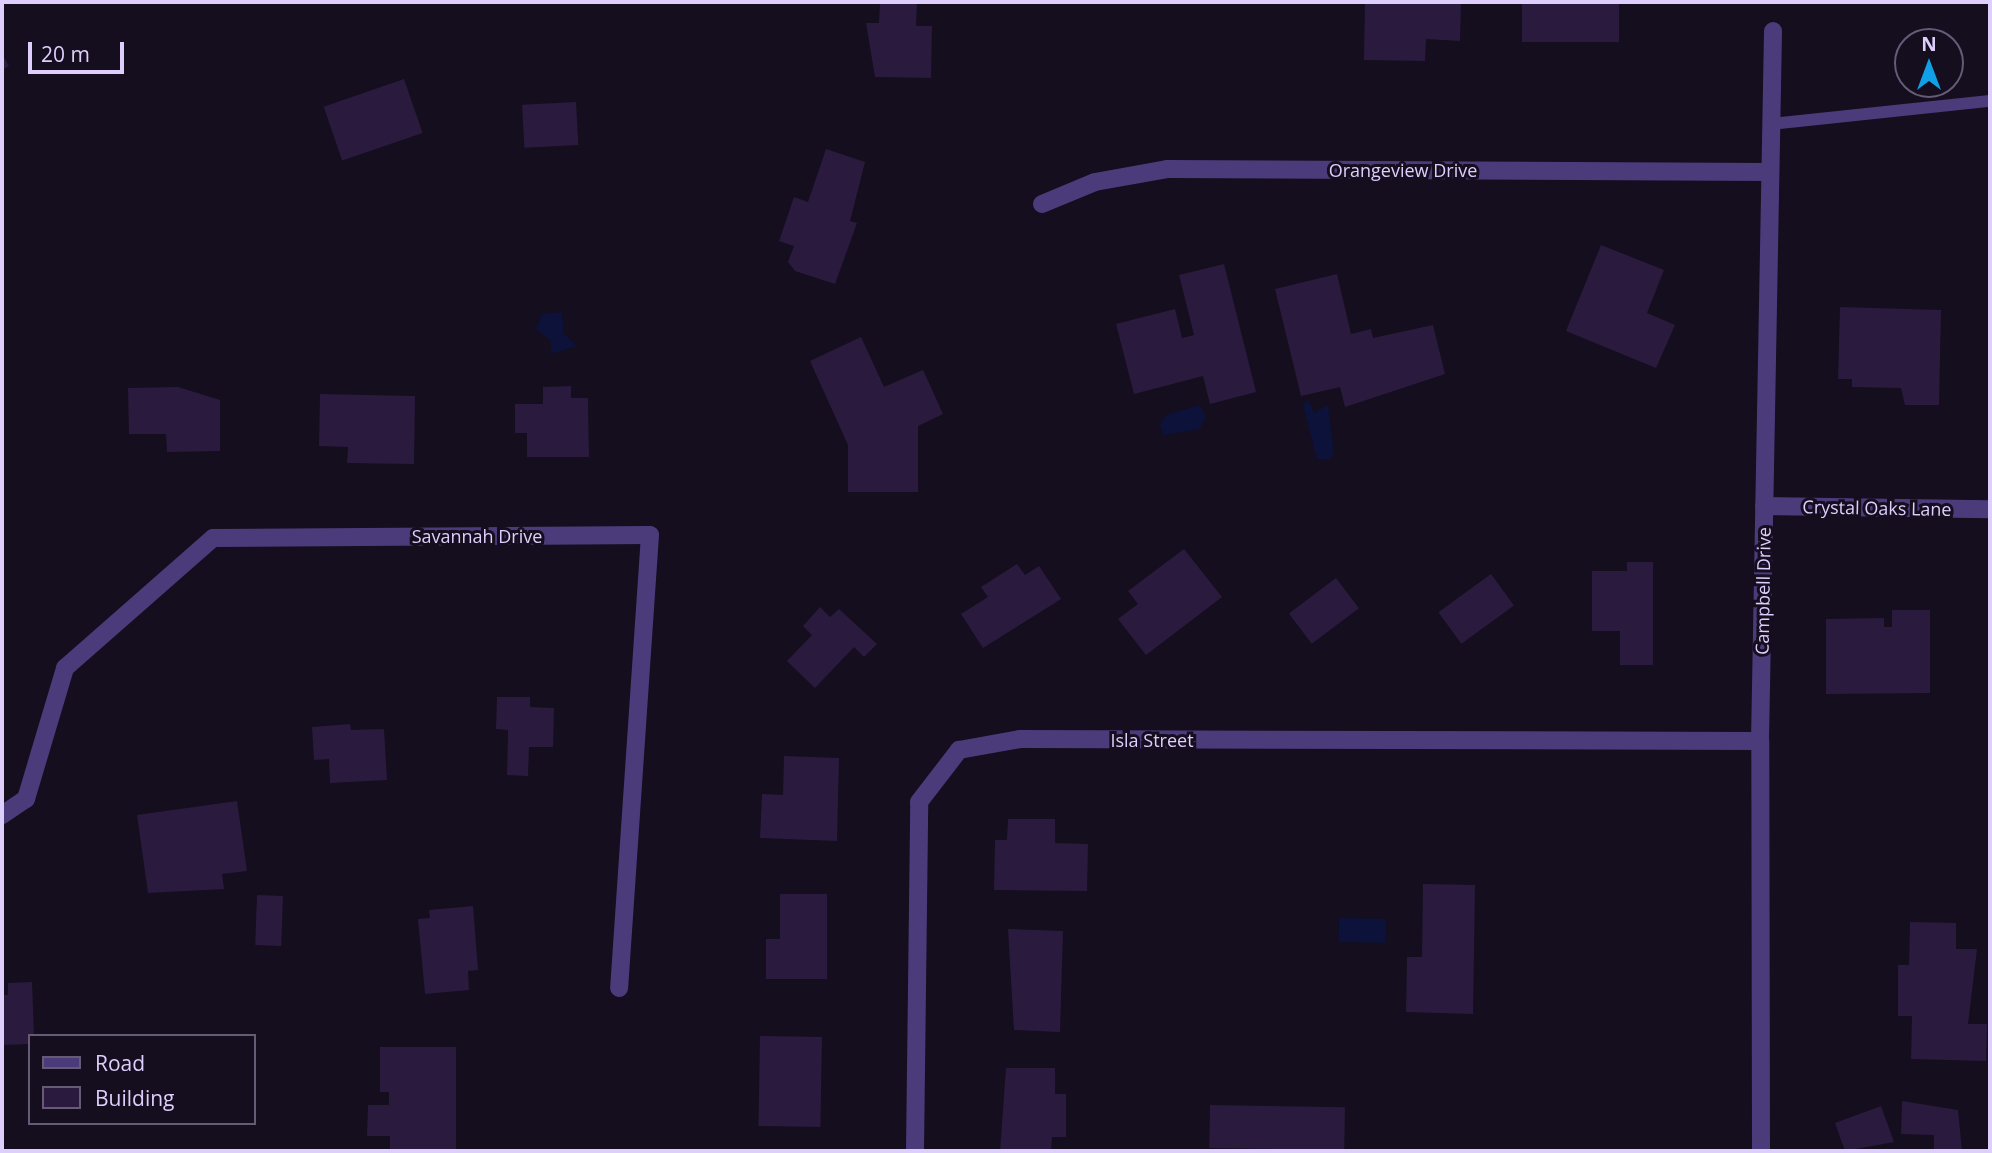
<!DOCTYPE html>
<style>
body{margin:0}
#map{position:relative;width:1992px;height:1153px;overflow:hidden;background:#140e1e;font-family:"Open Sans",sans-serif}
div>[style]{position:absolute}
.water>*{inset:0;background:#0c1239;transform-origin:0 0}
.building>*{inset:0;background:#2a1b3e;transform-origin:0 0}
.service>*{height:12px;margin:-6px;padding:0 6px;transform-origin:6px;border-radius:6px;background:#4c3b7b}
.minor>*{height:18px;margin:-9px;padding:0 9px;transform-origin:9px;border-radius:9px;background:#4c3b7b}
span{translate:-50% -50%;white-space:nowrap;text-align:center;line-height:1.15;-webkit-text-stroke:6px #140e1e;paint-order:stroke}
.street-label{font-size:18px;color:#decefc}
.frame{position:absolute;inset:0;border:4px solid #decefc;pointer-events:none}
.legend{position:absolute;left:28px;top:1034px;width:228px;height:91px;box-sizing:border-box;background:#140e1e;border:2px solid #655b77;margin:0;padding:9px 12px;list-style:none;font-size:21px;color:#decefc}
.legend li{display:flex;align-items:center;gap:14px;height:35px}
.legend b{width:35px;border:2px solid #655b77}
.north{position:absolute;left:1894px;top:28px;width:70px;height:70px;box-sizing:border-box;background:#140e1e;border:2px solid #655b77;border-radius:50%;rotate:0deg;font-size:19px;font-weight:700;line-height:28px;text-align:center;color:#decefc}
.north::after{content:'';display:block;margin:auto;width:24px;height:32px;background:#0fa0e8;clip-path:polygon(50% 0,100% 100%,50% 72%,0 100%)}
.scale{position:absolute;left:28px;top:42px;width:96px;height:32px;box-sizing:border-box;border:4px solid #decefc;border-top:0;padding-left:9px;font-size:21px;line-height:24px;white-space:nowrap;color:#decefc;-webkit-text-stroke:5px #140e1e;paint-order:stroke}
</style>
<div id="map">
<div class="water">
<div style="clip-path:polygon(562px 312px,564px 334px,577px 346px,551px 354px,551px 341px,536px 329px,542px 314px)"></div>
<div style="clip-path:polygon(1308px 399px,1314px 413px,1328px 405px,1334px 453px,1329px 460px,1317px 459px,1303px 405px)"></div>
<div style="clip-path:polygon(1199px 405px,1206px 416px,1200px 429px,1163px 435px,1160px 425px,1166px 415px)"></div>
<div style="left:1339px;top:918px;width:47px;height:24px;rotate:1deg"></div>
</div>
<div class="building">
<div style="clip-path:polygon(880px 2px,917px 2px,916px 26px,932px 26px,931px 78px,875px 77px,866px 23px,879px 23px)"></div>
<div style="clip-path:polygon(1365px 2px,1461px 2px,1460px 41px,1426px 39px,1425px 61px,1364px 60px)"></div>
<div style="left:1522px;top:2px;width:97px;height:40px"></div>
<div style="clip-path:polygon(2px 54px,9px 66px,2px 70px)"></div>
<div style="left:404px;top:79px;width:57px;height:85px;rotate:71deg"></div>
<div style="left:576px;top:102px;width:43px;height:54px;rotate:87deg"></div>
<div style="clip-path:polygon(826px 149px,865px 162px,850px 221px,857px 223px,835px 284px,795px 271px,788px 262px,794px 246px,779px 241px,794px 197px,808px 202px)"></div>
<div style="clip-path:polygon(1601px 245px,1664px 270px,1647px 313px,1675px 325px,1656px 368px,1566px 331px)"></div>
<div style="clip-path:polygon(1224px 264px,1256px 392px,1210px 404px,1203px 376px,1134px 394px,1116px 324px,1175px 309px,1182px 338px,1194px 335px,1179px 275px)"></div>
<div style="clip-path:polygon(1337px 274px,1351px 334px,1371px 329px,1373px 338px,1433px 325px,1445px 374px,1345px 407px,1340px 387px,1301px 396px,1275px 289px)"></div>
<div style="clip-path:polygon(1840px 307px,1941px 310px,1939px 405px,1905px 405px,1901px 388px,1852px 387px,1852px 379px,1838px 379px)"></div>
<div style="clip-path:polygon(861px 337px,884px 387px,923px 370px,943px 414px,918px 426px,918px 492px,848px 492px,848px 445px,810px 361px)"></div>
<div style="clip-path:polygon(571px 386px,571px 398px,588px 398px,589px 457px,527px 457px,527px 433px,515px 433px,515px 404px,543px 404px,543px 387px)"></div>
<div style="clip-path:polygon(178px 387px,220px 400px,220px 451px,167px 452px,166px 434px,129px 434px,128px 388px)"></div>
<div style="clip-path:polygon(320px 394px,415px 396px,414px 464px,347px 463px,348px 447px,319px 446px)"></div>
<div style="clip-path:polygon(1184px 549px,1222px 597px,1146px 655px,1118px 619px,1138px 604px,1128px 591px)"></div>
<div style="clip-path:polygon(1627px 562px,1653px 562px,1653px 665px,1620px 665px,1620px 631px,1592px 631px,1592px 571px,1627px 571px)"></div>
<div style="clip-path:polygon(1017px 564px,1025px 575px,1039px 566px,1061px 599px,983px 648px,961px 614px,988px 597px,981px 587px)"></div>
<div style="left:1491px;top:574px;width:39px;height:65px;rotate:54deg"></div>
<div style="left:1336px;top:578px;width:38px;height:59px;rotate:53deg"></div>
<div style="clip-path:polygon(820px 607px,830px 617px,839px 609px,877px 644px,864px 657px,854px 647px,815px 688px,787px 661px,812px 635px,803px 626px)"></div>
<div style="clip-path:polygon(1892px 610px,1930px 610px,1930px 693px,1826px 694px,1826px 619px,1884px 618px,1884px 627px,1892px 627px)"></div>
<div style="clip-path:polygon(497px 697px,530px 697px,530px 707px,554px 708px,553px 747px,529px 747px,528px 776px,507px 775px,508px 730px,496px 729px)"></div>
<div style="clip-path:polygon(350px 724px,351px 730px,384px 729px,387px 780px,330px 783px,329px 759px,314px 760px,312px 727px)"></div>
<div style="clip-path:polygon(784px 756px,839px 758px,837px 841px,760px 838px,762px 794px,783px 795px)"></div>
<div style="clip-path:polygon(237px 801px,247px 871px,222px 874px,224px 889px,148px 893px,137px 815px)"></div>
<div style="clip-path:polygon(1008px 819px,1055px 819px,1055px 843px,1088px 844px,1087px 891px,994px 890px,995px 840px,1007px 840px)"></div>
<div style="clip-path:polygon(1423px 884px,1475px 885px,1473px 1014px,1406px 1012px,1407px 957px,1422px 957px)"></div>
<div style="clip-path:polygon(780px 894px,827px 894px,827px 979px,766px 979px,766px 939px,780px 939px)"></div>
<div style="left:257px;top:895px;width:26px;height:50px;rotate:2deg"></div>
<div style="clip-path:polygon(473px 906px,478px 970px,468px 971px,469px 990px,425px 994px,418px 919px,430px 918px,429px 910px)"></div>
<div style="clip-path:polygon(1910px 922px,1956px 923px,1956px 949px,1977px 949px,1968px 1024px,1987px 1024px,1986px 1061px,1911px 1059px,1912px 1016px,1898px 1016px,1898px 965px,1909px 965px)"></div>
<div style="clip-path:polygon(1008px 929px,1063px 931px,1060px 1032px,1014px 1030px)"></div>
<div style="clip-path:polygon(32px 982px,34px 1036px,30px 1044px,2px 1045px,2px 995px,8px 995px,8px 983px)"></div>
<div style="left:760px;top:1036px;width:62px;height:90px;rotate:1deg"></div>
<div style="clip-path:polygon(380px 1047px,456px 1047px,456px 1151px,390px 1151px,390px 1136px,367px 1136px,368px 1105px,389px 1105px,389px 1092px,380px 1092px)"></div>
<div style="clip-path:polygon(1006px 1068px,1055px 1068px,1055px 1094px,1066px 1094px,1066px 1137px,1052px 1137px,1051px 1151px,1000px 1151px)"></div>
<div style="clip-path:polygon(1902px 1101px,1958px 1110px,1962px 1151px,1934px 1151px,1934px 1135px,1901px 1134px)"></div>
<div style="left:1210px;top:1105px;width:135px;height:43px;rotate:1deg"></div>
<div style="clip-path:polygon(1881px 1106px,1894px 1142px,1845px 1151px,1835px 1123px)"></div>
</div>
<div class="service">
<div style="left:1770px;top:124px;width:221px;rotate:-6deg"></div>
</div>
<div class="minor">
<div style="left:1042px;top:204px;width:57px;rotate:-22.5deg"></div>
<div style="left:1095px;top:182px;width:73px;rotate:-10.2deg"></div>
<div style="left:1167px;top:169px;width:602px;rotate:0.29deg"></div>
<div style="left:1764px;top:506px;width:226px;rotate:0.8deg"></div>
<div style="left:2px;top:815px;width:29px;rotate:-34deg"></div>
<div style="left:26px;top:799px;width:137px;rotate:-73.4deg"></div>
<div style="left:65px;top:668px;width:197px;rotate:-41.3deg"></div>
<div style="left:213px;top:538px;width:437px;rotate:-0.4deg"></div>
<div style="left:650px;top:535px;width:454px;rotate:93.9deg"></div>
<div style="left:915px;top:1151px;width:349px;rotate:-89.3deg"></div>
<div style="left:919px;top:802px;width:66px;rotate:-52.4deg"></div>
<div style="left:959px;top:750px;width:62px;rotate:-10.2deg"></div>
<div style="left:1020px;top:739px;width:740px;rotate:0.15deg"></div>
<div style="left:1761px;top:1151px;width:410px;rotate:-90.1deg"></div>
<div style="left:1760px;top:741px;width:710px;rotate:-88.95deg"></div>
</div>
<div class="street-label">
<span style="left:1403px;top:170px">Orangeview Drive</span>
<span style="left:1877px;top:508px;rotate:1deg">Crystal Oaks Lane</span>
<span style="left:477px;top:536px">Savannah Drive</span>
<span style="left:1763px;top:591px;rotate:-89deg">Campbell Drive</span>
<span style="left:1152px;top:740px">Isla Street</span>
</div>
<div class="frame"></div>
<ul class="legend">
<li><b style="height:9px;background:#4c3b7b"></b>Road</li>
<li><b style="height:19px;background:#2a1b3e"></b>Building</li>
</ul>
<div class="north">N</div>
<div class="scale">20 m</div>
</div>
